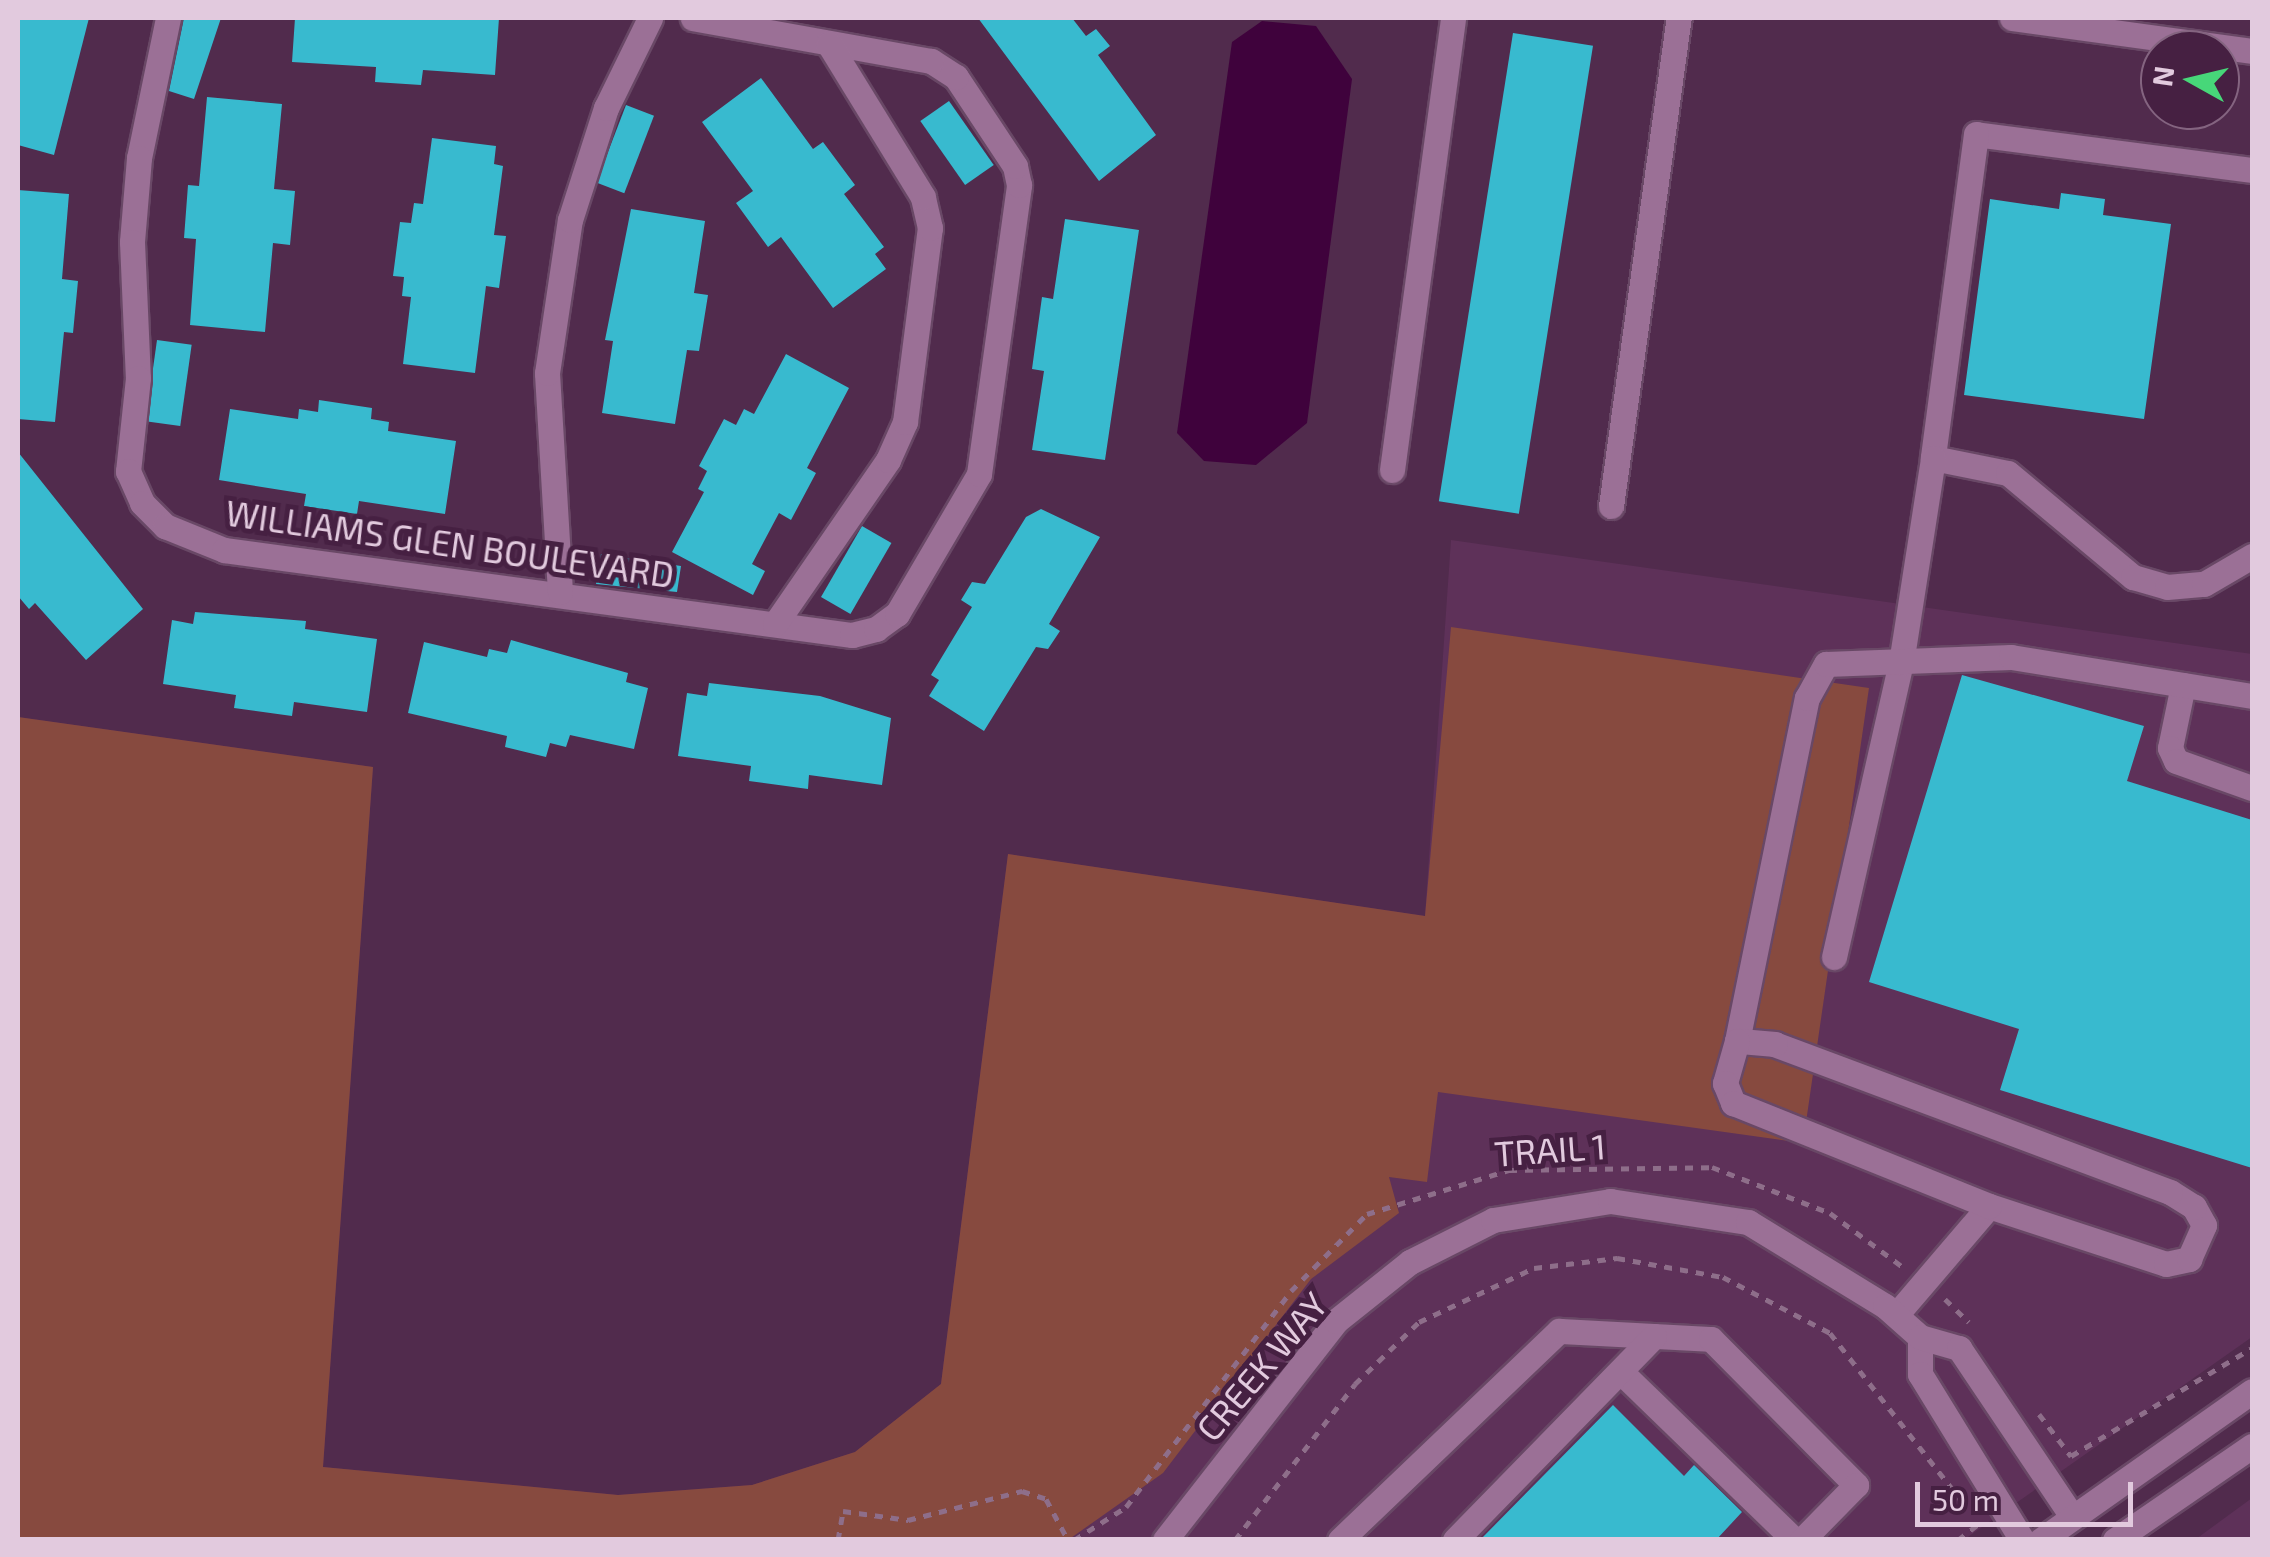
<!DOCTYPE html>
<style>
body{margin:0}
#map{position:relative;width:2270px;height:1557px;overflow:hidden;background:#512b4d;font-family:"Exo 2",sans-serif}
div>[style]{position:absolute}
.built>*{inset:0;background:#5e3159}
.green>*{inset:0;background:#874a3f}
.water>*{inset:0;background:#3f023c}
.building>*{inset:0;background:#38bacf;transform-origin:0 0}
.path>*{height:5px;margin-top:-2.5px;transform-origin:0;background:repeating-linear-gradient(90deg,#8e6e8a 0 8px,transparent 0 16px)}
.roads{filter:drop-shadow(2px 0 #694866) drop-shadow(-2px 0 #694866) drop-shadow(0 2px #694866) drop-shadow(0 -2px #694866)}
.minor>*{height:25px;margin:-12.5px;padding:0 12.5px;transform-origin:12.5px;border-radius:12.5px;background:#9b7096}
span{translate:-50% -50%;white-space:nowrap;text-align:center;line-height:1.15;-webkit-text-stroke:10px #462042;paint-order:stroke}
.street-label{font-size:35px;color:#e2cade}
.frame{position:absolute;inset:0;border:20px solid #e2cade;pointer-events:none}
.north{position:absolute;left:2140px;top:30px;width:100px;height:100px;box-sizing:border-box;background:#462042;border:2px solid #846480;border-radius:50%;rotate:278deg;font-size:28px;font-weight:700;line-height:40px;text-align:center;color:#e2cade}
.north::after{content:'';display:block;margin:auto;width:35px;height:45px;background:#47d779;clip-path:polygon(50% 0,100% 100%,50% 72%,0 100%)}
.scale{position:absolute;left:1915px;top:1482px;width:218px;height:45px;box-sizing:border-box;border:5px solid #e2cade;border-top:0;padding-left:12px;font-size:30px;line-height:35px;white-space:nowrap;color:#e2cade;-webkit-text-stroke:8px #462042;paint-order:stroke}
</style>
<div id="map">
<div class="built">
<div style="clip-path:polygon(1451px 540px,2252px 654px,2252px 1337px,1965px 1539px,18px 1540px,18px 717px,373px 767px,323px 1467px,618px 1495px,752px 1485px,855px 1452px,941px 1384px,1008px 854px,1425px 916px)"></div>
<div style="clip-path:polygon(2252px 1498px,2252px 1539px,2196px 1539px)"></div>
</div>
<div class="green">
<div style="clip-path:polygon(1451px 627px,1869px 688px,1803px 1143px,1438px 1092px,1427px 1182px,1389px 1177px,1399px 1213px,1311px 1279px,1163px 1473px,1068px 1540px,18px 1539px,18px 717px,373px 767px,323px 1467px,618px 1495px,752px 1485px,855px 1452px,941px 1384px,1008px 854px,1425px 916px)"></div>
</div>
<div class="water">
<div style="clip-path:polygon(1262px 21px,1316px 26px,1352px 79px,1307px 423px,1256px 465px,1204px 461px,1177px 433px,1232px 42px)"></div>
</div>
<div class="building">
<div style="clip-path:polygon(18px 18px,89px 18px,54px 155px,18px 145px)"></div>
<div style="clip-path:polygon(184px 18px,221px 18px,194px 99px,169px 91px)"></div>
<div style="clip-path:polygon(295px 18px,499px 18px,495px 75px,423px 70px,421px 85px,375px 82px,376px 67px,292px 62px)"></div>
<div style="clip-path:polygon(978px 18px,1072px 18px,1086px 36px,1096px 29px,1110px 46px,1098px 55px,1156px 135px,1099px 181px)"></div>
<div style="left:1513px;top:33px;width:81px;height:474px;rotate:9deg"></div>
<div style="clip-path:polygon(761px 78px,813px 149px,823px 142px,855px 185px,844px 194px,884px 247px,875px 254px,886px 269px,833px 308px,781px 237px,768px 247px,736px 203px,753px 191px,702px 122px)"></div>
<div style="clip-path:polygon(207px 97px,282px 104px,274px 189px,295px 191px,290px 245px,273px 243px,265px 332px,190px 325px,196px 239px,184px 238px,188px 185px,199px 186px)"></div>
<div style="left:949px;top:101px;width:78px;height:35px;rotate:55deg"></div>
<div style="left:626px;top:105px;width:30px;height:83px;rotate:21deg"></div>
<div style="clip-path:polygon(432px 138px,496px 146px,494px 164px,503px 166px,494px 235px,506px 236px,499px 288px,486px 286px,475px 373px,403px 364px,411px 297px,402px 296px,404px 277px,393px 276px,400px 222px,411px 223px,414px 203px,423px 204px)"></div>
<div style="clip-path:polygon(18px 190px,69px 194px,62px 279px,78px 281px,73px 333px,64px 332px,55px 422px,18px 419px)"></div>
<div style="clip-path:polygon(2061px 193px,2105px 199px,2103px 215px,2171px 224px,2144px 419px,1964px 395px,1990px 199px,2059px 209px)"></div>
<div style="clip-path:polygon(631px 209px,705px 221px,694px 293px,708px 295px,699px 351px,687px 350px,675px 424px,602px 413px,613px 341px,605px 340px)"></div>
<div style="clip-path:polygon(1065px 219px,1139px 230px,1105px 460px,1032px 450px,1044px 371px,1032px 369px,1035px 347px,1042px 297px,1053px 299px)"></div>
<div style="left:157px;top:340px;width:35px;height:82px;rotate:8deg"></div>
<div style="clip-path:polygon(786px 354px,849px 388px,807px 468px,816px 473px,791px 520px,779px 513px,752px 564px,765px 571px,753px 595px,672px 552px,704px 492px,698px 489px,707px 471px,699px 466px,724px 419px,736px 425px,744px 409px,754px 414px)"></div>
<div style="clip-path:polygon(319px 400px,372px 408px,371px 419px,389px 422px,388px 431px,456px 441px,445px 514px,359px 501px,357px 514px,304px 506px,306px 494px,219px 480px,230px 409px,298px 419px,299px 409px,318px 412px)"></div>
<div style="clip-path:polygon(18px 452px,143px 609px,86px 660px,35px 603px,29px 609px,18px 596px)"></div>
<div style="clip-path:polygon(1041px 509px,1100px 537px,1049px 624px,1060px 631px,1048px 649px,1036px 647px,984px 731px,929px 696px,939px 680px,931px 675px,972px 607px,961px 600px,972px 582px,985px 584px,1026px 517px)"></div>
<div style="left:862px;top:526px;width:34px;height:82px;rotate:30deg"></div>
<div style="clip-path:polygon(601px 554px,681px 566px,677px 592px,596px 584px)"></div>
<div style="clip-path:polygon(195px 612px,306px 621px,305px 629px,377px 639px,367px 712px,294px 702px,292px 716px,234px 708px,236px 695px,163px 684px,172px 620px,193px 624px)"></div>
<div style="clip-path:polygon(511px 640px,628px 673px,626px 682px,648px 688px,634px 749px,570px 735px,566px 747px,550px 743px,546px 757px,505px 747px,507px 736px,408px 713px,424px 642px,487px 657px,489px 649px,507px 653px)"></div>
<div style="clip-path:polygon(1962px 675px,2144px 726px,2127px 781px,2252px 820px,2252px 1168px,2000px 1090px,2019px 1029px,1869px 982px)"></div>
<div style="clip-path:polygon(709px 683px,820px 696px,891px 718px,882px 785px,809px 775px,808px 789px,749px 781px,751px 766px,678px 756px,687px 693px,707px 696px)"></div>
<div style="clip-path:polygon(1613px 1405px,1684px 1476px,1694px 1465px,1742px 1512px,1716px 1540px,1480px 1540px)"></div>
</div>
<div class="path">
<div style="left:1945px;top:1299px;width:33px;rotate:44deg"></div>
<div style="left:2039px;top:1414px;width:53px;rotate:52.7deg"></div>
<div style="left:2071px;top:1456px;width:211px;rotate:-30.8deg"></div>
<div style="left:479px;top:1540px;width:20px"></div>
<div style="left:838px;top:1540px;width:29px;rotate:-80deg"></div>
<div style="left:843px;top:1511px;width:66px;rotate:7.9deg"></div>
<div style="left:908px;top:1520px;width:118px;rotate:-14.3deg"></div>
<div style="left:1022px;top:1491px;width:25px;rotate:18deg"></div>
<div style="left:1046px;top:1499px;width:47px;rotate:61.8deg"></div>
<div style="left:1074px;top:1540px;width:62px;rotate:-32.4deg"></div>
<div style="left:1126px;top:1507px;width:272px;rotate:-52.6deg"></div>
<div style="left:1291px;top:1291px;width:108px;rotate:-45.4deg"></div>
<div style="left:1367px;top:1214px;width:149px;rotate:-17.2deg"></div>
<div style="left:1509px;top:1170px;width:203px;rotate:-0.8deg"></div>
<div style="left:1712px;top:1167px;width:127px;rotate:21.3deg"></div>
<div style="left:1830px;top:1213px;width:92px;rotate:36.6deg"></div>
<div style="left:1235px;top:1540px;width:197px;rotate:-52.4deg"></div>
<div style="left:1355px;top:1384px;width:89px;rotate:-44.1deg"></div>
<div style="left:1419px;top:1322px;width:127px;rotate:-25.2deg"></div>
<div style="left:1534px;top:1268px;width:84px;rotate:-6.9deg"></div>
<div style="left:1617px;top:1258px;width:108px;rotate:10.2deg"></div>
<div style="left:1723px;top:1277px;width:121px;rotate:27.6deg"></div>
<div style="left:1830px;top:1333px;width:219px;rotate:51.9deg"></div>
<div style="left:1958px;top:1540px;width:29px;rotate:-38deg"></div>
</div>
<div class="roads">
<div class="minor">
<div style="left:168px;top:18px;width:143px;rotate:101.7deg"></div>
<div style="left:139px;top:158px;width:84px;rotate:94.8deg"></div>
<div style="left:132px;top:242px;width:136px;rotate:87.5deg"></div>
<div style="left:138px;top:378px;width:94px;rotate:96.1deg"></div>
<div style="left:128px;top:471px;width:35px;rotate:66deg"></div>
<div style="left:142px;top:503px;width:33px;rotate:45deg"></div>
<div style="left:165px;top:526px;width:64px;rotate:22.1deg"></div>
<div style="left:224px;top:550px;width:634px;rotate:7.71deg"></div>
<div style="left:852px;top:635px;width:25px;rotate:-14deg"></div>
<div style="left:876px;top:629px;width:26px;rotate:-36deg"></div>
<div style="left:897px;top:614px;width:162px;rotate:-59.6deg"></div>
<div style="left:979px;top:474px;width:292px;rotate:-82.1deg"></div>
<div style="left:1019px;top:185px;width:19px;rotate:-102deg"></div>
<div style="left:1015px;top:166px;width:107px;rotate:-123.5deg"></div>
<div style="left:956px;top:77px;width:30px;rotate:-147deg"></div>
<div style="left:931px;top:61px;width:242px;rotate:-169.8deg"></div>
<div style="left:2012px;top:18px;width:242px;rotate:7.8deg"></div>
<div style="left:2252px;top:170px;width:278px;rotate:-172.6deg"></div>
<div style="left:1976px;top:134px;width:327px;rotate:97.6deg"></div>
<div style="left:1933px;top:458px;width:76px;rotate:11.3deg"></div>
<div style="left:2008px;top:473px;width:163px;rotate:39.8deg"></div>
<div style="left:2133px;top:577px;width:35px;rotate:16deg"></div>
<div style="left:2167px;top:587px;width:37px;rotate:-5deg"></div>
<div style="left:2204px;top:584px;width:56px;rotate:-30.3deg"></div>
<div style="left:1392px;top:470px;width:456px;rotate:-82.3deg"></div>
<div style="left:1611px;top:506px;width:493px;rotate:-82.1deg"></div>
<div style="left:560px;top:592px;width:219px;rotate:-93.4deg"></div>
<div style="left:547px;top:373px;width:155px;rotate:-81.5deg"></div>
<div style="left:570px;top:220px;width:118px;rotate:-72.2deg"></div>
<div style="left:606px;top:108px;width:100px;rotate:-63.9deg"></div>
<div style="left:775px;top:624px;width:199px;rotate:-55.4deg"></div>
<div style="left:888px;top:460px;width:42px;rotate:-65.9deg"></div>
<div style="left:905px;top:422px;width:196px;rotate:-82.7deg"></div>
<div style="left:930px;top:228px;width:32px;rotate:-103deg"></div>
<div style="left:923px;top:197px;width:180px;rotate:-121.6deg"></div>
<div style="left:2183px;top:685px;width:64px;rotate:101.7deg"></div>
<div style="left:2170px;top:748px;width:14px;rotate:65deg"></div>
<div style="left:2176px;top:761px;width:81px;rotate:19.6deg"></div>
<div style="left:1834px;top:957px;width:302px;rotate:-77.2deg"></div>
<div style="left:1901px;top:663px;width:207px;rotate:-81.1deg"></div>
<div style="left:1737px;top:1041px;width:350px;rotate:-78.5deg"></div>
<div style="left:1807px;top:698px;width:39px;rotate:-61deg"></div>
<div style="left:1826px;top:664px;width:185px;rotate:-2.2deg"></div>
<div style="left:2011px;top:657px;width:244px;rotate:9.2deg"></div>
<div style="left:1896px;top:1315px;width:143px;rotate:-49.5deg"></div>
<div style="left:1989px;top:1206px;width:186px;rotate:18.1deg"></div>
<div style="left:2166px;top:1264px;width:24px;rotate:-12deg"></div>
<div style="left:2189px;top:1259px;width:37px;rotate:-66deg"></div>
<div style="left:2204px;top:1225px;width:21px;rotate:-119deg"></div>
<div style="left:2194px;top:1207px;width:28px;rotate:-148deg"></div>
<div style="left:2170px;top:1192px;width:422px;rotate:-159.5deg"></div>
<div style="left:1775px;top:1044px;width:38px;rotate:-175deg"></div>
<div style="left:1737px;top:1041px;width:44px;rotate:105.9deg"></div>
<div style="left:1725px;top:1083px;width:22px;rotate:68deg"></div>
<div style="left:1733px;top:1103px;width:276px;rotate:21.9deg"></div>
<div style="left:1920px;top:1337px;width:37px;rotate:90deg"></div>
<div style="left:1920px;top:1374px;width:195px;rotate:58.4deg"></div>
<div style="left:1623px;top:1374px;width:238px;rotate:44.1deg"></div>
<div style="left:1165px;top:1540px;width:278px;rotate:-52deg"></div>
<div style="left:1336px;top:1321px;width:95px;rotate:-38.6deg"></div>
<div style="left:1410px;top:1262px;width:93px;rotate:-26.8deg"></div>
<div style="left:1493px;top:1220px;width:119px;rotate:-9.2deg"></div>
<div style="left:1610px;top:1201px;width:140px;rotate:8.7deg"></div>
<div style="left:1748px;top:1222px;width:161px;rotate:31.5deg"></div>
<div style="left:1885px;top:1306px;width:47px;rotate:41.5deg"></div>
<div style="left:1920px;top:1337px;width:41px;rotate:15.8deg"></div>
<div style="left:1959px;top:1348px;width:202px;rotate:56.1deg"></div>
<div style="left:1340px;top:1540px;width:303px;rotate:-43.7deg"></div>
<div style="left:1559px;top:1331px;width:152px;rotate:3deg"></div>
<div style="left:1711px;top:1339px;width:206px;rotate:45.2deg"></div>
<div style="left:1856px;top:1485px;width:77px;rotate:134.5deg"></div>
<div style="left:1455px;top:1540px;width:285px;rotate:-45.7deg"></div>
<div style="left:2041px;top:1540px;width:258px;rotate:-35.2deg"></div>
<div style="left:2115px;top:1540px;width:166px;rotate:-34.5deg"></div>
</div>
</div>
<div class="street-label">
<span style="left:450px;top:543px;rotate:8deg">WILLIAMS GLEN BOULEVARD</span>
<span style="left:1550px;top:1149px;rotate:-4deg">TRAIL 1</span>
<span style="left:1261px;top:1366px;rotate:-50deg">CREEK WAY</span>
</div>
<div class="frame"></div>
<div class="north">N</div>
<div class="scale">50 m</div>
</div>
